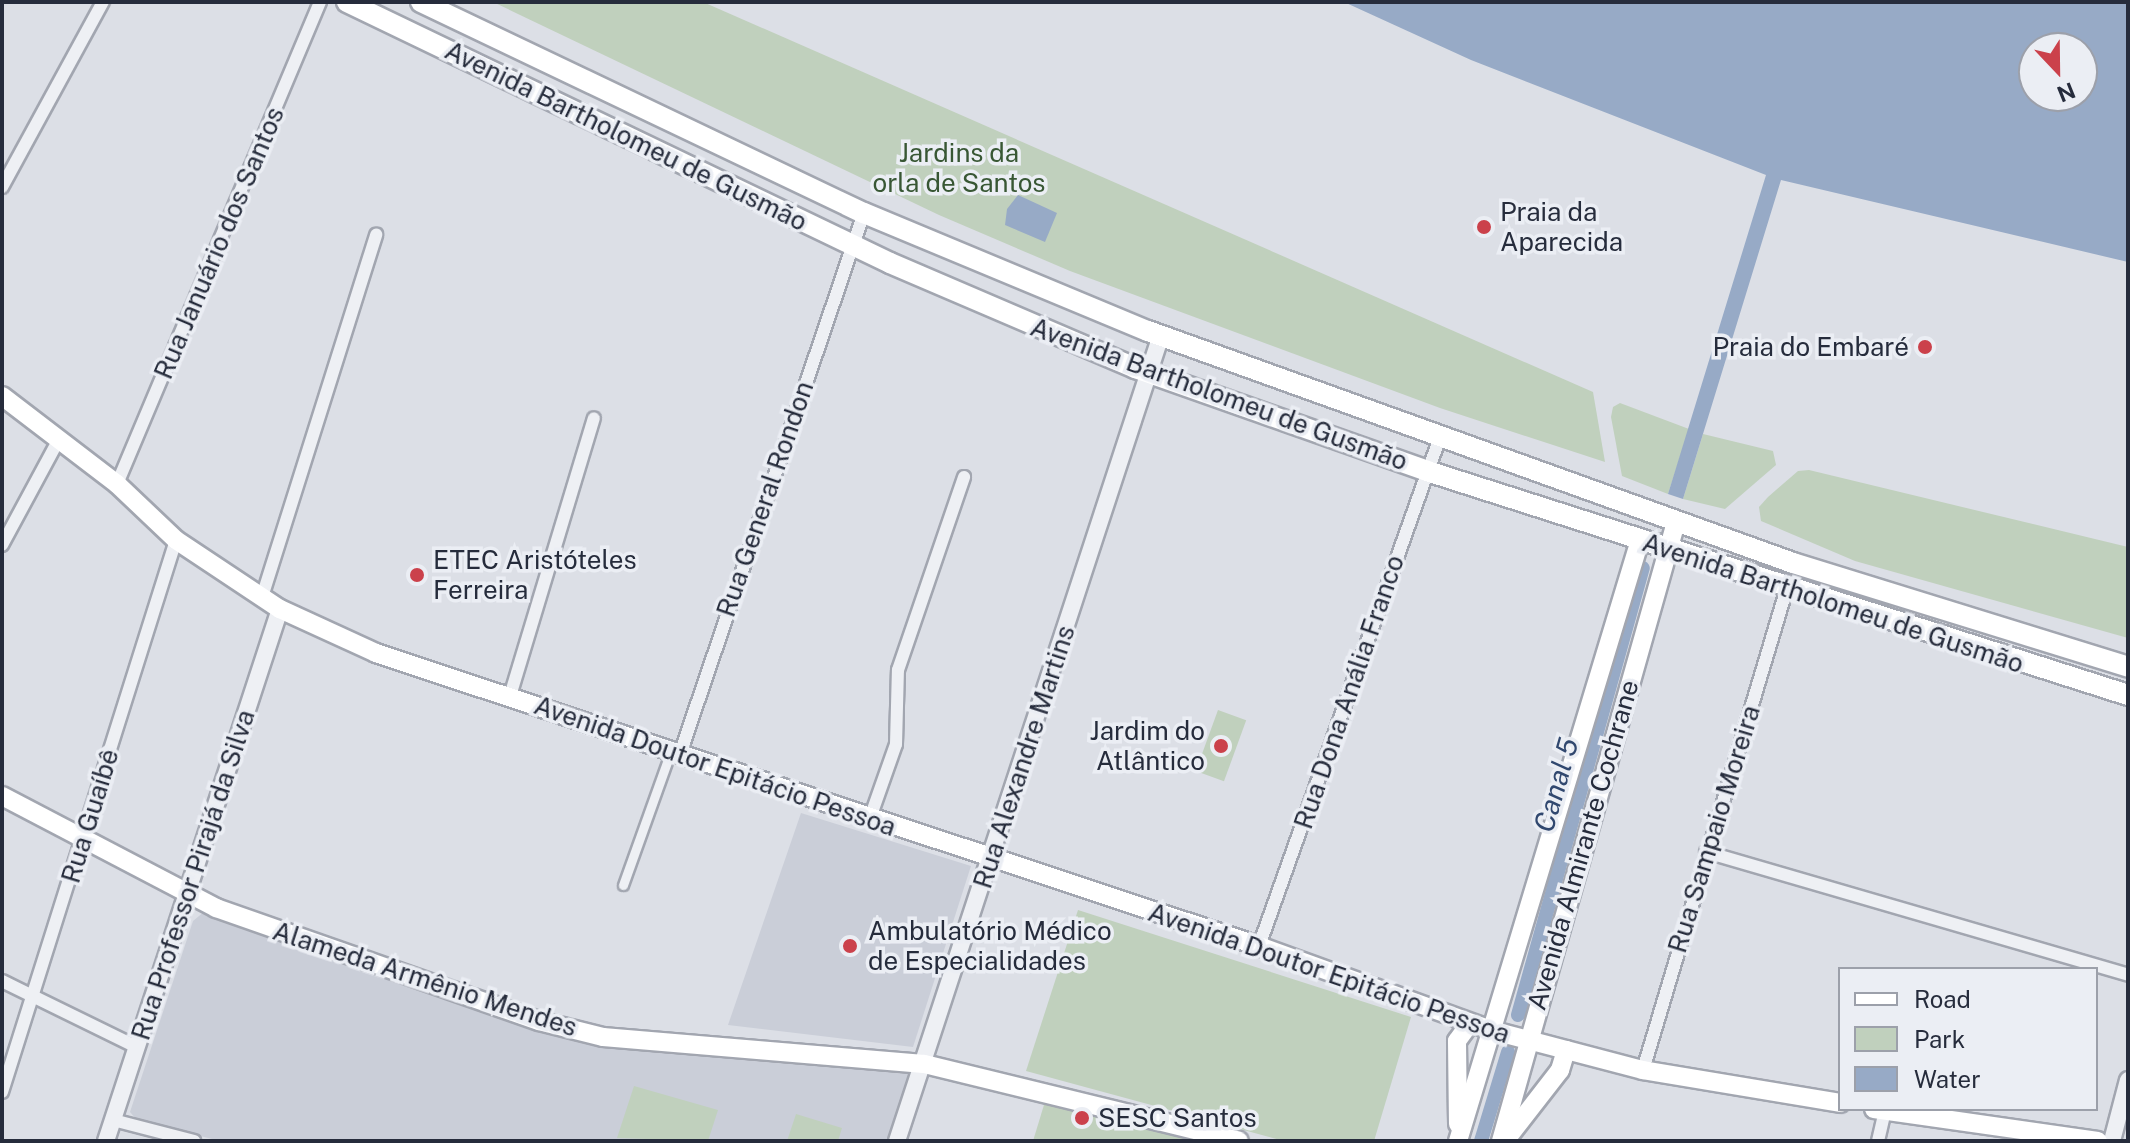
<!DOCTYPE html>
<meta charset="utf-8">
<style>
body{margin:0}
#map{position:relative;width:2130px;height:1143px;overflow:hidden;background:#dcdfe6;font-family:"Public Sans",sans-serif}
div>[style]{position:absolute}
.built>*{inset:0;background:#caced8}
.green>*{inset:0;background:#c0d0bd;transform-origin:0 0}
.water>*{inset:0;background:#97aac6}
.canal>*{height:14px;margin:-7px;padding:0 7px;transform-origin:7px;border-radius:7px;background:#97aac6}
.roads{filter:drop-shadow(2px 0 #a2a6b0) drop-shadow(-2px 0 #a2a6b0) drop-shadow(0 2px #a2a6b0) drop-shadow(0 -2px #a2a6b0)}
.pedestrian>*{height:9px;margin:-4.5px;padding:0 4.5px;transform-origin:4.5px;border-radius:4.5px;background:#eef0f4}
.minor>*{height:12px;margin:-6px;padding:0 6px;transform-origin:6px;border-radius:6px;background:#eef0f4}
.tertiary>*{height:16px;margin:-8px;padding:0 8px;transform-origin:8px;border-radius:8px;background:#eef0f4}
.secondary>*{height:18px;margin:-9px;padding:0 9px;transform-origin:9px;border-radius:9px;background:#fff}
.primary>*{height:20px;margin:-10px;padding:0 10px;transform-origin:10px;border-radius:10px;background:#fff}
.dots>*{width:22px;height:22px;translate:-50% -50%;box-sizing:border-box;border:4px solid #ebeef4;border-radius:50%}
span{translate:-50% -50%;white-space:nowrap;text-align:center;line-height:1.15;-webkit-text-stroke:7px #ebeef4;paint-order:stroke}
.street-label{font-size:26px;color:#262c3c}
.park-label{font-size:26px;color:#385734}
.poi-label{font-size:26px;color:#262c3c}
.left{translate:0 -50%;text-align:left}
.right{translate:-100% -50%;text-align:right}
.water-label{font-size:28px;color:#31486f;font-style:italic}
.frame{position:absolute;inset:0;border:4px solid #262c3c;pointer-events:none}
.legend{position:absolute;left:1838px;top:967px;width:260px;height:144px;box-sizing:border-box;background:#ebeef4;border:2px solid #9ca0aa;margin:0;padding:10px 14px;list-style:none;font-size:24px;color:#262c3c}
.legend li{display:flex;align-items:center;gap:16px;height:40px}
.legend b{width:40px;border:2px solid #9ca0aa}
.north{position:absolute;left:2018px;top:32px;width:80px;height:80px;box-sizing:border-box;background:#ebeef4;border:2px solid #9ca0aa;border-radius:50%;rotate:158deg;font-size:22px;font-weight:700;line-height:32px;text-align:center;color:#262c3c}
.north::after{content:'';display:block;margin:auto;width:28px;height:36px;background:#cb414b;clip-path:polygon(50% 0,100% 100%,50% 72%,0 100%)}
</style>
<div id="map">
<div class="built">
<div style="clip-path:polygon(801px 813px,971px 866px,913px 1047px,728px 1025px)"></div>
<div style="clip-path:polygon(205px 911px,355px 967px,609px 1044px,910px 1069px,896px 1141px,220px 1141px,137px 1120px,130px 1112px,193px 921px)"></div>
</div>
<div class="green">
<div style="clip-path:polygon(493px 2px,703px 2px,1593px 392px,1605px 462px,1440px 408px,1070px 271px,939px 215px)"></div>
<div style="clip-path:polygon(1620px 403px,1689px 429px,1668px 494px,1622px 476px,1611px 417px,1613px 407px)"></div>
<div style="clip-path:polygon(1703px 434px,1773px 451px,1776px 465px,1725px 509px,1683px 499px)"></div>
<div style="clip-path:polygon(1809px 470px,2128px 547px,2128px 638px,1855px 561px,1761px 521px,1759px 507px,1768px 497px,1798px 471px)"></div>
<div style="left:1218px;top:710px;width:30px;height:65px;rotate:20deg"></div>
<div style="clip-path:polygon(1078px 910px,1411px 1017px,1374px 1141px,1284px 1141px,1026px 1071px)"></div>
<div style="clip-path:polygon(634px 1086px,718px 1110px,708px 1141px,617px 1138px)"></div>
<div style="clip-path:polygon(1047px 1095px,1204px 1141px,1033px 1141px)"></div>
<div style="clip-path:polygon(796px 1114px,842px 1128px,838px 1141px,787px 1141px)"></div>
</div>
<div class="water">
<div style="clip-path:polygon(evenodd,1344px 2px,2128px 2px,2128px 262px,1781px 180px,1683px 499px,1668px 494px,1766px 175px,1471px 60px,1344px 2px,2034px 48px,2082px 48px,2082px 96px,2034px 96px,2034px 48px)"></div>
<div style="clip-path:polygon(1018px 195px,1057px 213px,1045px 242px,1005px 225px,1007px 209px)"></div>
</div>
<div class="canal">
<div style="left:1518px;top:1015px;width:464px;rotate:-74.4deg"></div>
<div style="left:1481px;top:1141px;width:93px;rotate:-73.1deg"></div>
</div>
<div class="roads">
<div class="pedestrian">
<div style="left:623px;top:885px;width:142px;rotate:-70.3deg"></div>
</div>
<div class="minor">
<div style="left:2px;top:187px;width:211px;rotate:-61.4deg"></div>
<div style="left:117px;top:484px;width:523px;rotate:-67.16deg"></div>
<div style="left:2px;top:545px;width:120px;rotate:-61.7deg"></div>
<div style="left:262px;top:597px;width:380px;rotate:-72.5deg"></div>
<div style="left:510px;top:696px;width:290px;rotate:-73.2deg"></div>
<div style="left:680px;top:754px;width:571px;rotate:-71.22deg"></div>
<div style="left:870px;top:818px;width:78px;rotate:-70.6deg"></div>
<div style="left:896px;top:744px;width:74px;rotate:-88.5deg"></div>
<div style="left:898px;top:670px;width:204px;rotate:-71.1deg"></div>
<div style="left:1706px;top:852px;width:440px;rotate:16.2deg"></div>
<div style="left:1259px;top:946px;width:540px;rotate:-70.42deg"></div>
<div style="left:2px;top:981px;width:150px;rotate:26.1deg"></div>
<div style="left:1643px;top:1070px;width:503px;rotate:-73.37deg"></div>
<div style="left:2px;top:1092px;width:579px;rotate:-72.5deg"></div>
<div style="left:113px;top:1120px;width:84px;rotate:14.5deg"></div>
<div style="left:1878px;top:1141px;width:31px;rotate:-77deg"></div>
</div>
<div class="tertiary">
<div style="left:106px;top:1141px;width:560px;rotate:-71.89deg"></div>
<div style="left:897px;top:1141px;width:848px;rotate:-71.86deg"></div>
<div style="left:2112px;top:1141px;width:63px;rotate:-75.3deg"></div>
</div>
<div class="secondary">
<div style="left:2px;top:396px;width:145px;rotate:37.4deg"></div>
<div style="left:117px;top:484px;width:81px;rotate:43.5deg"></div>
<div style="left:176px;top:540px;width:125px;rotate:33.6deg"></div>
<div style="left:280px;top:609px;width:106px;rotate:24.6deg"></div>
<div style="left:376px;top:653px;width:930px;rotate:18.36deg"></div>
<div style="left:1259px;top:946px;width:250px;rotate:19.9deg"></div>
<div style="left:1494px;top:1031px;width:154px;rotate:14.7deg"></div>
<div style="left:1643px;top:1070px;width:200px;rotate:9.5deg"></div>
<div style="left:2px;top:796px;width:242px;rotate:27.6deg"></div>
<div style="left:216px;top:908px;width:342px;rotate:19.3deg"></div>
<div style="left:539px;top:1021px;width:66px;rotate:14deg"></div>
<div style="left:603px;top:1037px;width:322px;rotate:4.8deg"></div>
<div style="left:924px;top:1064px;width:324px;rotate:13.7deg"></div>
<div style="left:1874px;top:1109px;width:226px;rotate:8.1deg"></div>
<div style="left:1458px;top:1124px;width:83px;rotate:-90.7deg"></div>
<div style="left:1457px;top:1041px;width:22px;rotate:-54deg"></div>
<div style="left:1458px;top:1141px;width:628px;rotate:-73.15deg"></div>
<div style="left:1501px;top:1141px;width:643px;rotate:-74.21deg"></div>
<div style="left:1505px;top:1141px;width:90px;rotate:-52.2deg"></div>
<div style="left:1560px;top:1070px;width:21px;rotate:-73deg"></div>
</div>
<div class="primary">
<div style="left:347px;top:2px;width:602px;rotate:25.67deg"></div>
<div style="left:890px;top:263px;width:267px;rotate:23.2deg"></div>
<div style="left:1135px;top:368px;width:310px;rotate:19.4deg"></div>
<div style="left:1427px;top:471px;width:736px;rotate:17.72deg"></div>
<div style="left:421px;top:2px;width:491px;rotate:25.5deg"></div>
<div style="left:864px;top:213px;width:308px;rotate:22.6deg"></div>
<div style="left:1148px;top:331px;width:685px;rotate:19.78deg"></div>
<div style="left:1793px;top:563px;width:351px;rotate:17.2deg"></div>
</div>
</div>
<div class="dots">
<div style="left:1484px;top:227px;background:#cb414b"></div>
<div style="left:1925px;top:347px;background:#cb414b"></div>
<div style="left:417px;top:575px;background:#cb414b"></div>
<div style="left:1221px;top:746px;background:#cb414b"></div>
<div style="left:850px;top:946px;background:#cb414b"></div>
<div style="left:1082px;top:1118px;background:#cb414b"></div>
</div>
<div class="street-label">
<span style="left:626px;top:136px;rotate:26deg">Avenida Bartholomeu de Gusmão</span>
<span style="left:219px;top:243px;rotate:-67deg">Rua Januário dos Santos</span>
<span style="left:1219px;top:394px;rotate:20deg">Avenida Bartholomeu de Gusmão</span>
<span style="left:765px;top:499px;rotate:-71deg">Rua General Rondon</span>
<span style="left:1833px;top:603px;rotate:18deg">Avenida Bartholomeu de Gusmão</span>
<span style="left:1349px;top:692px;rotate:-71deg">Rua Dona Anália Franco</span>
<span style="left:1024px;top:757px;rotate:-72deg">Rua Alexandre Martins</span>
<span style="left:715px;top:766px;rotate:19deg">Avenida Doutor Epitácio Pessoa</span>
<span style="left:90px;top:816px;rotate:-73deg">Rua Guaíbê</span>
<span style="left:1714px;top:829px;rotate:-73deg">Rua Sampaio Moreira</span>
<span style="left:1583px;top:845px;rotate:-74deg">Avenida Almirante Cochrane</span>
<span style="left:193px;top:875px;rotate:-72deg">Rua Professor Pirajá da Silva</span>
<span style="left:1329px;top:973px;rotate:19deg">Avenida Doutor Epitácio Pessoa</span>
<span style="left:425px;top:979px;rotate:18deg">Alameda Armênio Mendes</span>
</div>
<div class="park-label">
<span style="left:959px;top:168px">Jardins da<br>orla de Santos</span>
</div>
<div class="poi-label">
<span class="left" style="left:1500px;top:227px">Praia da<br>Aparecida</span>
<span class="right" style="left:1909px;top:347px">Praia do Embaré</span>
<span class="left" style="left:433px;top:575px">ETEC Aristóteles<br>Ferreira</span>
<span class="right" style="left:1205px;top:746px">Jardim do<br>Atlântico</span>
<span class="left" style="left:868px;top:946px">Ambulatório Médico<br>de Especialidades</span>
<span class="left" style="left:1098px;top:1118px">SESC Santos</span>
</div>
<div class="water-label">
<span style="left:1556px;top:785px;rotate:-74deg">Canal 5</span>
</div>
<div class="frame"></div>
<ul class="legend">
<li><b style="height:10px;background:#fff"></b>Road</li>
<li><b style="height:22px;background:#c0d0bd"></b>Park</li>
<li><b style="height:22px;background:#97aac6"></b>Water</li>
</ul>
<div class="north">N</div>
</div>
